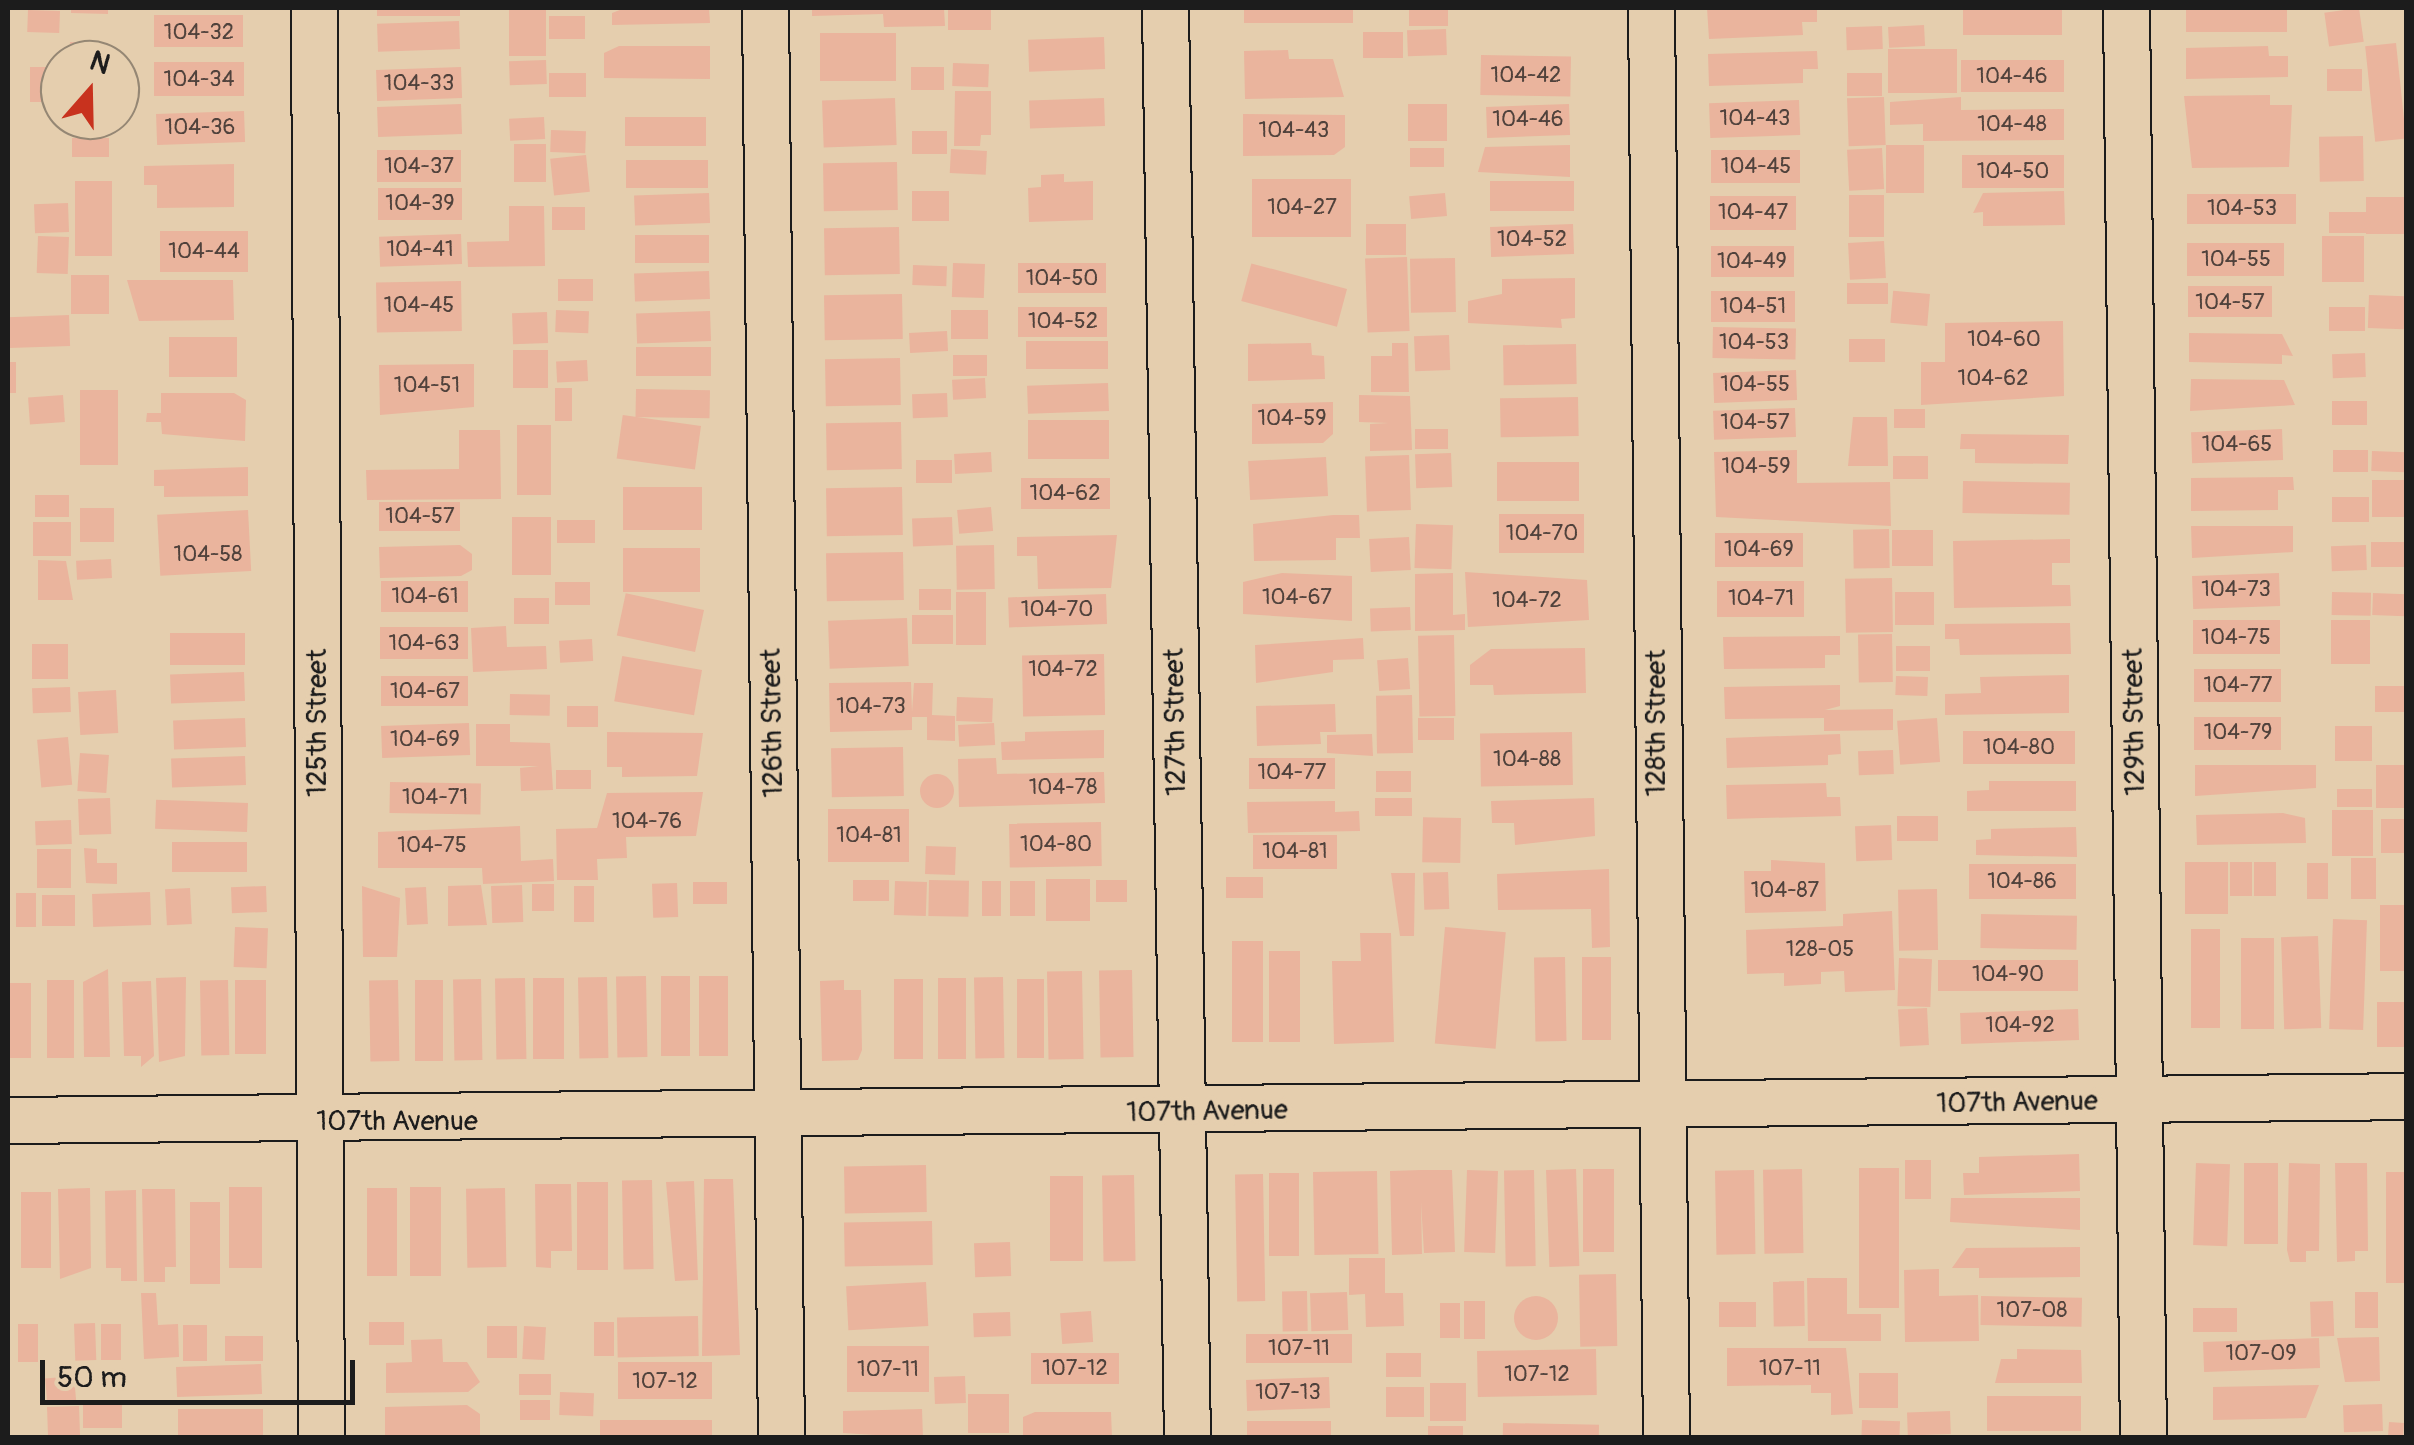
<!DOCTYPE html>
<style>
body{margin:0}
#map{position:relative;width:2414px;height:1445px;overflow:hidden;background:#e5ceae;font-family:Pangolin,sans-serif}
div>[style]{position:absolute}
.building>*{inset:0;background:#eab49d;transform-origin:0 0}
.round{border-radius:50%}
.roads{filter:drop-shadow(2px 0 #1c1c1c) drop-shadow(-2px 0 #1c1c1c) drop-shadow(0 2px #1c1c1c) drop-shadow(0 -2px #1c1c1c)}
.street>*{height:45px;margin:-22.5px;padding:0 22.5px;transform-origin:22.5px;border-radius:22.5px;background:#e5ceae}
span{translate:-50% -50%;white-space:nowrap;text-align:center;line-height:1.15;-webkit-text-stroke:8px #e5ceae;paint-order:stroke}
.number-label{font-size:22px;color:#50423c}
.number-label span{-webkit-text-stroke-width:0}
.street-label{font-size:28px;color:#1c1c1c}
.frame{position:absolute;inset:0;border:10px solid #1c1c1c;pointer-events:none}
.north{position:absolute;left:40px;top:40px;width:100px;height:100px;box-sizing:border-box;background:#e5ceae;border:2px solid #958774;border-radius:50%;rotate:20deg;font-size:28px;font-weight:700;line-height:40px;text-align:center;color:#1c1c1c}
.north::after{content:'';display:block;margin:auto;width:35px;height:45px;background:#c8321e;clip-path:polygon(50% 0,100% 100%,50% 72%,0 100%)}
.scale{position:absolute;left:40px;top:1360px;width:315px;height:45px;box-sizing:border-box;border:5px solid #1c1c1c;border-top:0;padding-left:12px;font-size:30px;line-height:35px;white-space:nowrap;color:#1c1c1c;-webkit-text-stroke:8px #e5ceae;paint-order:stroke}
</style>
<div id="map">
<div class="building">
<div style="clip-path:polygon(71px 8px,108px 8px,108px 14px,71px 13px)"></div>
<div style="left:377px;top:8px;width:83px;height:8px"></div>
<div style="left:509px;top:8px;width:37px;height:48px"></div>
<div style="clip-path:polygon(625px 8px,709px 8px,710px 23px,612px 25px,612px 13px)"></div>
<div style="clip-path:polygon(812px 8px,944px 8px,945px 26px,884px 27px,883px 14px,812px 16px)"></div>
<div style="left:948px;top:8px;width:43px;height:22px"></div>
<div style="left:1244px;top:8px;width:109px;height:15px"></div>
<div style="left:1409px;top:8px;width:39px;height:18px"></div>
<div style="clip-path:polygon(1707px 8px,1817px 8px,1817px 22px,1802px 22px,1803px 35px,1709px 39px)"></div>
<div style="left:1963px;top:8px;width:99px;height:27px"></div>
<div style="left:2186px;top:8px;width:101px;height:24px"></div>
<div style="left:2359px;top:8px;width:34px;height:35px;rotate:82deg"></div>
<div style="left:28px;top:10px;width:32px;height:22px;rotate:2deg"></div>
<div style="left:243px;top:15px;width:32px;height:89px;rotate:90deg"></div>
<div style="left:549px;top:16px;width:36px;height:23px"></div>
<div style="left:459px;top:21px;width:28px;height:82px;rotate:88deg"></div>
<div style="left:1924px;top:25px;width:21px;height:36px;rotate:87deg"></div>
<div style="left:1882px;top:26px;width:23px;height:36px;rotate:88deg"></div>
<div style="left:1446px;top:29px;width:26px;height:39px;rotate:88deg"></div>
<div style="left:1363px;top:32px;width:40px;height:26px"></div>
<div style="left:820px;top:33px;width:76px;height:48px"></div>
<div style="left:1104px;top:37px;width:32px;height:76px;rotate:88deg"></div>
<div style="left:70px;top:42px;width:38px;height:18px;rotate:2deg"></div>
<div style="left:2396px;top:43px;width:96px;height:31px;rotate:84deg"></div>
<div style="clip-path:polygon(619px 46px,710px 46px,710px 79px,604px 78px,604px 53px)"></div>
<div style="clip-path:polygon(2268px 46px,2269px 56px,2288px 56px,2288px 77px,2186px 79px,2186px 48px)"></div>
<div style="left:1957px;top:49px;width:44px;height:69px;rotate:90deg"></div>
<div style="clip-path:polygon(1288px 50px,1289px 59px,1333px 59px,1344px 97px,1245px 99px,1244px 51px)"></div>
<div style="clip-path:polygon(1817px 51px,1818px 69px,1803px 69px,1803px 83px,1709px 86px,1708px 54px)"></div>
<div style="left:1481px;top:55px;width:90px;height:40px;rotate:1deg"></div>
<div style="left:546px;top:60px;width:24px;height:37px;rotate:88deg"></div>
<div style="left:2064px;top:60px;width:32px;height:103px;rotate:90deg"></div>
<div style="left:244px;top:62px;width:34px;height:90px;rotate:90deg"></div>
<div style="left:953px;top:63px;width:36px;height:23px;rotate:2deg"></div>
<div style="left:60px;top:67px;width:35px;height:30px;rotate:90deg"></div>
<div style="left:461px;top:67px;width:31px;height:85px;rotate:88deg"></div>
<div style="left:911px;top:67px;width:33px;height:23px"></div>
<div style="left:2327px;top:69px;width:35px;height:22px"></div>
<div style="left:549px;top:73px;width:37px;height:24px"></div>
<div style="left:1847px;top:73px;width:35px;height:23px"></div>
<div style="clip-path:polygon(955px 91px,991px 91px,991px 135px,981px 135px,980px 146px,954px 146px)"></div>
<div style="clip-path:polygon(2270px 95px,2270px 105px,2292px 105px,2289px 167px,2192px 168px,2184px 96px)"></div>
<div style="left:1884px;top:97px;width:48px;height:37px;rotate:88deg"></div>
<div style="clip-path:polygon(1961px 97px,1961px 110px,2064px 109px,2064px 140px,1923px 141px,1923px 124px,1890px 125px,1890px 102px)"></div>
<div style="left:895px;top:98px;width:47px;height:73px;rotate:88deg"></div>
<div style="left:1104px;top:98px;width:28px;height:75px;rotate:88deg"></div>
<div style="left:1799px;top:100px;width:35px;height:90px;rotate:88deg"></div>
<div style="left:461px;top:104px;width:30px;height:84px;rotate:88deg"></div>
<div style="left:1408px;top:104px;width:39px;height:37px"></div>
<div style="left:1569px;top:104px;width:31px;height:83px;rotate:88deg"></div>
<div style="left:244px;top:111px;width:31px;height:88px;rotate:88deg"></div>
<div style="clip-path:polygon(1243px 114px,1345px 115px,1345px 147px,1334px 155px,1243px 156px)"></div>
<div style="left:544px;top:117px;width:22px;height:35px;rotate:87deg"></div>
<div style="left:625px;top:117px;width:81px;height:29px"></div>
<div style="left:551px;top:130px;width:35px;height:22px;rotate:2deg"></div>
<div style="left:912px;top:131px;width:35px;height:23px"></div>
<div style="left:2363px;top:136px;width:45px;height:44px;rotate:89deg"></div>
<div style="left:72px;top:138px;width:37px;height:19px"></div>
<div style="left:514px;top:144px;width:32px;height:38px"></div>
<div style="clip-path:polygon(1570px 145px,1570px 177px,1478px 172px,1485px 147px)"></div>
<div style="left:1886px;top:145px;width:38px;height:48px"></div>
<div style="left:1410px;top:148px;width:34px;height:19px"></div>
<div style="left:1882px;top:148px;width:41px;height:35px;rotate:87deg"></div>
<div style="left:951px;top:149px;width:36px;height:24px;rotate:3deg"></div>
<div style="left:461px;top:150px;width:32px;height:84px;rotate:90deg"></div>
<div style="left:1800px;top:150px;width:33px;height:89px;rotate:90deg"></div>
<div style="left:586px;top:155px;width:37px;height:36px;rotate:84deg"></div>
<div style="left:2064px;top:155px;width:33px;height:102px;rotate:90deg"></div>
<div style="left:708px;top:160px;width:28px;height:82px;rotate:90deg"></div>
<div style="left:897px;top:162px;width:48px;height:74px;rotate:89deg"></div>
<div style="clip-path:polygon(234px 164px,234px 207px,157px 208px,157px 185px,144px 185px,144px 166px)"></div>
<div style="clip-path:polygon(1064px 174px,1064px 182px,1093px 181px,1093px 220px,1029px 222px,1028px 188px,1041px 187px,1041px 175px)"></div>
<div style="left:1252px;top:179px;width:99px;height:58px"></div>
<div style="left:75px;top:181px;width:37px;height:75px"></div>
<div style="left:1574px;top:181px;width:30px;height:84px;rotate:90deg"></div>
<div style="left:378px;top:188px;width:84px;height:32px"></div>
<div style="left:949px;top:191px;width:30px;height:37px;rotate:90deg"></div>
<div style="clip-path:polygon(2064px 191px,2065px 225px,1983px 226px,1983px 212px,1973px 213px,1983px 193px)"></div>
<div style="left:709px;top:193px;width:30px;height:75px;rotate:88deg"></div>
<div style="left:1445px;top:193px;width:23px;height:36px;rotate:85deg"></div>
<div style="left:2187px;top:194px;width:109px;height:30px"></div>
<div style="left:1849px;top:195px;width:35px;height:42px"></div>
<div style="left:1710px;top:196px;width:86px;height:34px"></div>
<div style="left:2406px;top:197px;width:37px;height:40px;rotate:90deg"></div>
<div style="left:68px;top:203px;width:29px;height:34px;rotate:88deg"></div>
<div style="clip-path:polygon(509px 206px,544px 206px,545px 266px,468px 267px,467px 242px,509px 241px)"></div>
<div style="left:552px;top:207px;width:33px;height:23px"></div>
<div style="left:2329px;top:212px;width:37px;height:21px"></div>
<div style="left:1366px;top:224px;width:40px;height:31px"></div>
<div style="left:1573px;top:224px;width:30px;height:83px;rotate:88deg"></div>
<div style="left:899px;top:227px;width:47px;height:75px;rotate:89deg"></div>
<div style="left:160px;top:231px;width:88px;height:41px"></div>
<div style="left:461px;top:234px;width:30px;height:82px;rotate:88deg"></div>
<div style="left:709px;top:235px;width:28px;height:74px;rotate:90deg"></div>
<div style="left:38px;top:236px;width:31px;height:37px;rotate:2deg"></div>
<div style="left:2322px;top:236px;width:42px;height:46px"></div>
<div style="left:1884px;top:241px;width:37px;height:36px;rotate:87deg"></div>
<div style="left:2284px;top:243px;width:33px;height:97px;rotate:90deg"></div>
<div style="left:1794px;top:246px;width:31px;height:83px;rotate:90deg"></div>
<div style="left:1407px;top:257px;width:74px;height:42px;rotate:88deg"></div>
<div style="left:1455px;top:258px;width:54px;height:45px;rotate:89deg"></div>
<div style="left:953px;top:263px;width:32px;height:34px;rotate:2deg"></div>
<div style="left:1106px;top:263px;width:30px;height:88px;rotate:90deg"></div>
<div style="left:913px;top:265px;width:34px;height:20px;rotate:2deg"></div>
<div style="left:709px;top:271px;width:28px;height:75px;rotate:88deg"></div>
<div style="left:71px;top:275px;width:38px;height:39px"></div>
<div style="clip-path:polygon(1575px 278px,1575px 318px,1561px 319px,1562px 328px,1468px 323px,1468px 301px,1502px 294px,1502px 279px)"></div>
<div style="left:558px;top:279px;width:35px;height:22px"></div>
<div style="clip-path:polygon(127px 280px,233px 280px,234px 320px,139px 321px)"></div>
<div style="left:461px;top:281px;width:50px;height:85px;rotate:89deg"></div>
<div style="left:1888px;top:283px;width:21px;height:41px;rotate:90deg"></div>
<div style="left:2272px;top:286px;width:31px;height:84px;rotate:90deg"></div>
<div style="left:1347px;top:289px;width:39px;height:99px;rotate:105deg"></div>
<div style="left:1795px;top:291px;width:31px;height:84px;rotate:90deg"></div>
<div style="left:902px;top:294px;width:45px;height:78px;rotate:89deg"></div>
<div style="left:1930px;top:294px;width:32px;height:37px;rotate:95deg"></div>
<div style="left:2369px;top:295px;width:36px;height:33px;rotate:2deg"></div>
<div style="left:1018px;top:307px;width:89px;height:30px"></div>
<div style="left:2329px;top:307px;width:36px;height:24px"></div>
<div style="left:556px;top:310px;width:33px;height:22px;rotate:2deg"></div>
<div style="left:951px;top:310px;width:37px;height:29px"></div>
<div style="left:710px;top:311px;width:30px;height:74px;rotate:88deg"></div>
<div style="left:547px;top:312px;width:31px;height:35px;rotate:88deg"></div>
<div style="left:69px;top:315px;width:31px;height:61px;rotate:88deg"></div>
<div style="clip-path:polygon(2063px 321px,2064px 396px,1921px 405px,1921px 362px,1945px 362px,1945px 323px)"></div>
<div style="left:1713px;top:327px;width:83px;height:31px;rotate:1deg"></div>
<div style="left:947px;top:331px;width:20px;height:38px;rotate:87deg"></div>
<div style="clip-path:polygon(2189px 333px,2282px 334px,2293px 356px,2282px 355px,2282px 364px,2189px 362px)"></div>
<div style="left:1449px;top:335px;width:35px;height:35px;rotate:88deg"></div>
<div style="left:169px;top:337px;width:68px;height:40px"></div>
<div style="left:1849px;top:339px;width:36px;height:23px"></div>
<div style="left:1108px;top:341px;width:28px;height:82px;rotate:90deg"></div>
<div style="clip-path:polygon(1311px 343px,1312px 355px,1324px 356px,1325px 379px,1248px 381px,1248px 344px)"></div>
<div style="clip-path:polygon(1392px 343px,1408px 343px,1409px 392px,1371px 392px,1371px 356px,1392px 356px)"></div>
<div style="left:1576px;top:344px;width:40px;height:73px;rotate:89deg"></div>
<div style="left:711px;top:347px;width:29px;height:75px;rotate:90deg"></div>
<div style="left:513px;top:350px;width:35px;height:38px"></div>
<div style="left:2365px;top:353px;width:24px;height:33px;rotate:88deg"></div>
<div style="left:953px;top:355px;width:34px;height:21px"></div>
<div style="left:900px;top:358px;width:47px;height:75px;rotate:89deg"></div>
<div style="left:587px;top:360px;width:21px;height:31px;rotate:87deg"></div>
<div style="left:8px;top:362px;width:8px;height:31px"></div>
<div style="clip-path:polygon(474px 364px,474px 407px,380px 415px,379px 365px)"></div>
<div style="left:1796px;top:370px;width:30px;height:83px;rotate:88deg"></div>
<div style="left:985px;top:378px;width:20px;height:33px;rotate:87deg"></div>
<div style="clip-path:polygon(2191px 379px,2284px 380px,2295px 405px,2190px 411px)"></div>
<div style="left:1108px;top:383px;width:28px;height:81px;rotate:88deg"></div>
<div style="left:555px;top:388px;width:17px;height:33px"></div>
<div style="left:636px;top:389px;width:74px;height:28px;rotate:1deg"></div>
<div style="left:80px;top:390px;width:38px;height:75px"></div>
<div style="clip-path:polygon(161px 393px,234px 393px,246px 400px,245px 441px,162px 434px,161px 422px,146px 422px,147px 413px,161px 413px)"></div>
<div style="left:947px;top:393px;width:24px;height:35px;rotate:88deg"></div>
<div style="left:63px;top:395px;width:27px;height:35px;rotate:86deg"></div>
<div style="clip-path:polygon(1359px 395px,1410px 396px,1412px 450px,1370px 451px,1370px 424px,1389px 423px,1359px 422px)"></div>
<div style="left:1578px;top:397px;width:39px;height:78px;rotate:89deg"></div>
<div style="left:2367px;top:401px;width:24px;height:35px;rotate:90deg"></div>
<div style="clip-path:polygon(1333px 402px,1333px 434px,1323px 443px,1252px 444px,1252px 404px)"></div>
<div style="left:1795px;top:408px;width:29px;height:82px;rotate:88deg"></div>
<div style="left:1925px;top:409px;width:19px;height:31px;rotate:90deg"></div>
<div style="clip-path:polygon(1853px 417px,1887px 417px,1888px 466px,1848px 466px)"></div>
<div style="left:1028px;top:420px;width:81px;height:39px"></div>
<div style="left:901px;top:422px;width:47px;height:75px;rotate:89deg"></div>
<div style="left:517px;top:425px;width:34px;height:70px"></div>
<div style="left:701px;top:426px;width:44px;height:79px;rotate:98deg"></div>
<div style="left:1415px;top:429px;width:33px;height:20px"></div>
<div style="left:2282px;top:429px;width:31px;height:91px;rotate:88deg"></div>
<div style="clip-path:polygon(459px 430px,500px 430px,501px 499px,367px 500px,366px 470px,459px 469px)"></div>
<div style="clip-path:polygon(1961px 434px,2069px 435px,2068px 464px,1975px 463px,1975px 449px,1960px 449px)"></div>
<div style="clip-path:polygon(1797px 450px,1797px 483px,1890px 482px,1891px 526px,1716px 517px,1714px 452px)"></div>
<div style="left:2368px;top:450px;width:22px;height:35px;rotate:90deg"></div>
<div style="left:2372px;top:451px;width:34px;height:20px;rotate:2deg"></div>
<div style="left:991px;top:452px;width:20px;height:37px;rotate:87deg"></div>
<div style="left:1451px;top:453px;width:34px;height:36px;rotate:88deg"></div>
<div style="left:1409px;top:455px;width:55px;height:44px;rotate:88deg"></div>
<div style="left:1893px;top:456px;width:35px;height:23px"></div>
<div style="left:1326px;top:457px;width:39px;height:78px;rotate:87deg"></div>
<div style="left:916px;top:460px;width:36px;height:23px"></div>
<div style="left:1579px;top:462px;width:39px;height:82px;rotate:90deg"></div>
<div style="clip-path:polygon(248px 467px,248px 496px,164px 497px,164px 486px,154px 486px,154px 470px)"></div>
<div style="clip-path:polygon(2293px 477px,2294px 490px,2278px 490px,2278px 510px,2191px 511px,2191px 478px)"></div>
<div style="left:1110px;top:478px;width:31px;height:89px;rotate:90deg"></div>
<div style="left:2372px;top:480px;width:34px;height:37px"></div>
<div style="left:1963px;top:481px;width:107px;height:32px;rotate:1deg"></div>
<div style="left:623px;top:487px;width:79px;height:43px"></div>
<div style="left:902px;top:487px;width:48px;height:76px;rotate:89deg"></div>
<div style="left:35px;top:495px;width:34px;height:22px"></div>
<div style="left:2332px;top:497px;width:37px;height:25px"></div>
<div style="left:460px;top:502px;width:29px;height:81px;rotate:90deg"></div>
<div style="left:991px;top:507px;width:24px;height:34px;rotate:85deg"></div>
<div style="left:80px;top:508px;width:34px;height:34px"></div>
<div style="left:248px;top:510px;width:61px;height:91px;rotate:87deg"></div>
<div style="left:1584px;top:514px;width:39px;height:85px;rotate:90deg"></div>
<div style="clip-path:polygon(1333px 515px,1359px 515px,1360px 538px,1336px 538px,1336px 560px,1254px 561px,1253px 524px)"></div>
<div style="left:512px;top:517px;width:39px;height:58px"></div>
<div style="left:952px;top:517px;width:28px;height:40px;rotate:88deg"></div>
<div style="left:557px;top:520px;width:38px;height:23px"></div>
<div style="left:71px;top:522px;width:34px;height:38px;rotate:90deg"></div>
<div style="left:1416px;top:524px;width:37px;height:44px;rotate:2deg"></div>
<div style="clip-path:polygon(2191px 526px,2293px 526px,2293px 552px,2192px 558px)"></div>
<div style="left:1889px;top:529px;width:39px;height:36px;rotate:89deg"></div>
<div style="left:1892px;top:530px;width:41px;height:36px"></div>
<div style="left:1715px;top:533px;width:88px;height:34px"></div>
<div style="clip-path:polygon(1117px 535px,1111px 588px,1038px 589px,1037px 556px,1017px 556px,1017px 537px)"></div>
<div style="left:1409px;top:537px;width:33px;height:40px;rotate:87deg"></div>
<div style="clip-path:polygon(2070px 539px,2070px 563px,2052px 563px,2052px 585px,2070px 585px,2071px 606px,1954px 608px,1953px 541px)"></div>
<div style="left:2406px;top:542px;width:25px;height:35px;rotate:90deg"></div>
<div style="clip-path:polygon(460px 545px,472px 554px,472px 570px,461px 576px,380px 578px,379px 547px)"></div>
<div style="left:994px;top:545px;width:44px;height:38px;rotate:89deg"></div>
<div style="left:2366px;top:545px;width:25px;height:35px;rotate:88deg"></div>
<div style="left:623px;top:548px;width:77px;height:44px"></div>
<div style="left:903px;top:552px;width:48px;height:77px;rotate:89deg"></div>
<div style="left:111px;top:559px;width:19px;height:35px;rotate:87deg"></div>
<div style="clip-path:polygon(38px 560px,66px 561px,73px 600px,38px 600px)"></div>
<div style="clip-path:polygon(1465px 572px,1587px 580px,1589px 620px,1468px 627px)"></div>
<div style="clip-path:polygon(1282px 573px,1352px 576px,1352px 621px,1243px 614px,1243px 582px)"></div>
<div style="clip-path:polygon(1453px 573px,1453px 615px,1465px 614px,1465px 630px,1415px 631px,1415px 574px)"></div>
<div style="left:2279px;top:573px;width:33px;height:87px;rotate:88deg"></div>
<div style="left:1892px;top:578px;width:54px;height:47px;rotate:89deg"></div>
<div style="left:381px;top:581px;width:87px;height:31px"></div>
<div style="left:1717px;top:581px;width:87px;height:36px"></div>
<div style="left:590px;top:582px;width:23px;height:35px;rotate:90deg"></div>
<div style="left:919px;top:589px;width:32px;height:21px"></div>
<div style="left:956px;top:592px;width:30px;height:53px"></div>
<div style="left:1895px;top:592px;width:39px;height:33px"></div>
<div style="left:2332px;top:592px;width:39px;height:23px;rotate:1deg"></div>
<div style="left:2373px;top:593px;width:33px;height:22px;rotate:2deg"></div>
<div style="left:1106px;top:594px;width:30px;height:98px;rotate:88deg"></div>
<div style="left:514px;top:598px;width:35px;height:26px"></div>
<div style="left:1410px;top:607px;width:23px;height:40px;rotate:88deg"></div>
<div style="left:704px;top:610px;width:43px;height:80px;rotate:102deg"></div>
<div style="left:953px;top:615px;width:29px;height:41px;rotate:90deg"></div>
<div style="left:907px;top:618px;width:48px;height:79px;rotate:88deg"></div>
<div style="left:2280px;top:620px;width:34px;height:87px;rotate:90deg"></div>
<div style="left:2331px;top:620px;width:39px;height:44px"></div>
<div style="clip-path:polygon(2070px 623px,2071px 654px,1960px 655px,1959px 639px,1945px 639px,1945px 624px)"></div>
<div style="clip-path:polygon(506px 626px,507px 647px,546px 646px,547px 669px,473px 672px,471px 628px)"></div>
<div style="left:468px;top:627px;width:32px;height:88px;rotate:90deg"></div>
<div style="left:170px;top:633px;width:75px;height:32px"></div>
<div style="left:1892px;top:634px;width:48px;height:34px;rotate:89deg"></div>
<div style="left:1454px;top:635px;width:81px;height:36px;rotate:89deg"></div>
<div style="clip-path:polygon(1840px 636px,1840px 655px,1825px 655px,1825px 668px,1724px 669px,1723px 637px)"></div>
<div style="clip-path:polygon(1363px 638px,1364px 659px,1333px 660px,1333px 672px,1256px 683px,1255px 645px)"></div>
<div style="left:592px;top:639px;width:22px;height:33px;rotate:87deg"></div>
<div style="left:68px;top:644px;width:35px;height:36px;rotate:90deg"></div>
<div style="left:1896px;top:646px;width:34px;height:25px"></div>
<div style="clip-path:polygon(1585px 648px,1586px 693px,1494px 695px,1493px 685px,1470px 685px,1470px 665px,1491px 649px)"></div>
<div style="left:1104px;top:654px;width:61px;height:82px;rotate:89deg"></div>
<div style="left:1408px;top:658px;width:31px;height:31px;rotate:86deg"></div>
<div style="left:2281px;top:669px;width:33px;height:87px;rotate:90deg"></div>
<div style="left:702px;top:670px;width:46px;height:81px;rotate:100deg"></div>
<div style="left:244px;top:672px;width:29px;height:74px;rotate:88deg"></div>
<div style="clip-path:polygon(2069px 675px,2069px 713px,1945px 715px,1945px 694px,1981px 693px,1980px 677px)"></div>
<div style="left:468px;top:676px;width:30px;height:87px;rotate:90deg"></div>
<div style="left:1896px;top:676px;width:32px;height:19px;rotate:2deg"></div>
<div style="clip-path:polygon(911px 682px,912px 712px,914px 683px,933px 683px,932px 715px,955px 716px,955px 741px,927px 740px,927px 717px,912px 717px,912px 730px,830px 732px,829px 683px)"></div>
<div style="clip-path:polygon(1840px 685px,1840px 706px,1825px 710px,1893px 709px,1893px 730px,1824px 731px,1824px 718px,1725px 719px,1724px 687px)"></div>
<div style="left:2375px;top:686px;width:31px;height:26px"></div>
<div style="left:70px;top:687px;width:25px;height:38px;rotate:88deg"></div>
<div style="left:116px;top:690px;width:43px;height:38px;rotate:87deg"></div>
<div style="left:510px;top:694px;width:40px;height:21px;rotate:1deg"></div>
<div style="left:1412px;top:695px;width:58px;height:36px;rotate:89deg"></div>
<div style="left:957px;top:697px;width:36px;height:24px;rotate:2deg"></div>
<div style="clip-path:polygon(1335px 704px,1336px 732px,1320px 732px,1321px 744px,1257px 746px,1256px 706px)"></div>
<div style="left:567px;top:706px;width:31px;height:21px"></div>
<div style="left:2194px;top:717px;width:87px;height:33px"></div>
<div style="left:245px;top:718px;width:29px;height:72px;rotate:88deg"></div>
<div style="left:1454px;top:718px;width:22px;height:36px;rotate:90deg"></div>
<div style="left:1937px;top:718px;width:44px;height:40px;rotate:86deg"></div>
<div style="left:469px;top:723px;width:32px;height:88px;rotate:88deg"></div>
<div style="left:994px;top:723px;width:22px;height:36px;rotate:87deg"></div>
<div style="clip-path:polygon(476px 724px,510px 724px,510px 742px,550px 743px,553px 790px,521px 791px,520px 768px,539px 766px,476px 766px)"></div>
<div style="left:2335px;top:726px;width:37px;height:35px"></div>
<div style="clip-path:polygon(1104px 730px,1104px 758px,1002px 760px,1001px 742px,1025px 741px,1025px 732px)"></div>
<div style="left:2075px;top:731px;width:33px;height:112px;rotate:90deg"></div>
<div style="clip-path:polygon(607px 732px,703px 733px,697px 776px,622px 777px,622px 767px,607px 767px)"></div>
<div style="left:1572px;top:732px;width:53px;height:92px;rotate:89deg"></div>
<div style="clip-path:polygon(1372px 734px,1373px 756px,1327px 753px,1327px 735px)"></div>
<div style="clip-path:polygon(1840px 734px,1841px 754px,1828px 755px,1828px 765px,1727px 768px,1726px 738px)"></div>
<div style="left:68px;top:737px;width:48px;height:31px;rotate:85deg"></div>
<div style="left:903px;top:747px;width:49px;height:72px;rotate:89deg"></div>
<div style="left:1893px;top:750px;width:24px;height:35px;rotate:88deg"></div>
<div style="left:80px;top:753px;width:29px;height:38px;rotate:4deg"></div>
<div style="left:245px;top:756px;width:29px;height:74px;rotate:88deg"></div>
<div style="clip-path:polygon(996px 758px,997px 774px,1104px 772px,1105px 803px,959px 807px,958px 759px)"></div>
<div style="left:1249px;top:758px;width:86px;height:31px"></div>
<div style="clip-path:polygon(2195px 765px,2316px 765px,2316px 788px,2195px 796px)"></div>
<div style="left:2406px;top:765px;width:43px;height:30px;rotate:90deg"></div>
<div style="left:556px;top:770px;width:35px;height:19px"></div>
<div style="left:1376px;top:771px;width:35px;height:21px"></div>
<div class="round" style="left:920px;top:774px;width:34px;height:34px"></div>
<div style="clip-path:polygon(1989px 781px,2076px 781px,2076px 811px,1967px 811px,1967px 791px,1989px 790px)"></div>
<div style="left:390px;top:782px;width:91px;height:31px;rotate:1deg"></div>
<div style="clip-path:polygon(1826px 783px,1827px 797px,1840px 797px,1841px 816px,1727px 819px,1726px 785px)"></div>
<div style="left:2372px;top:789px;width:18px;height:35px;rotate:90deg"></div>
<div style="clip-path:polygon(703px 792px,696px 836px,626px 837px,627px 858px,597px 859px,598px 880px,557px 880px,556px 829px,597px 828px,607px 793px)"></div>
<div style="left:110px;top:798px;width:36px;height:32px;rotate:88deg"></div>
<div style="left:1375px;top:798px;width:37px;height:18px"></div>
<div style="clip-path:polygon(1594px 798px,1595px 836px,1515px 845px,1514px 823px,1492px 823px,1491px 801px)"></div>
<div style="clip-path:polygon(1335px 801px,1335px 812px,1359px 811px,1360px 831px,1248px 833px,1247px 802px)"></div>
<div style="left:248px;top:803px;width:29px;height:92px;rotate:92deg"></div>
<div style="left:909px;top:809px;width:53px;height:81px;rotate:90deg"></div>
<div style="left:2332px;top:810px;width:41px;height:46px"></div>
<div style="clip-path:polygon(2283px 813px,2305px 818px,2306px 843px,2197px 845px,2196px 815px)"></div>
<div style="left:1938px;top:816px;width:25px;height:41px;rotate:90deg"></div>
<div style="left:1461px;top:818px;width:45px;height:38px;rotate:91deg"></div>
<div style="left:2381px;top:819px;width:25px;height:34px"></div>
<div style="left:71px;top:820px;width:24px;height:36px;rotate:88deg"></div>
<div style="left:1101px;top:822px;width:44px;height:92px;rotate:89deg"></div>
<div style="left:1891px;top:825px;width:35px;height:36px;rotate:88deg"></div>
<div style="clip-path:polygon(520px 826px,521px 861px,553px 859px,554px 881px,483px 884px,482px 868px,378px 868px,378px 832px)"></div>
<div style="clip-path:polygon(2076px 827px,2077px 857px,1976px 855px,1976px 840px,1991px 839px,1991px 829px)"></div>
<div style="left:1253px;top:835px;width:84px;height:34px"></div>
<div style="left:172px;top:842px;width:75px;height:30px"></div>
<div style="left:926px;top:846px;width:30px;height:28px;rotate:2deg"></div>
<div style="clip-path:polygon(84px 848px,97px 849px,97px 863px,117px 863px,117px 884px,86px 883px)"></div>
<div style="left:37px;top:849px;width:34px;height:39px"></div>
<div style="left:2351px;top:858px;width:25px;height:41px"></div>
<div style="clip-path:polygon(1771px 860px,1825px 863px,1826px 911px,1745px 913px,1744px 871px,1771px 871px)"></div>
<div style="left:2228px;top:862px;width:52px;height:43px;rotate:90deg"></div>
<div style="left:2252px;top:862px;width:34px;height:22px;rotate:90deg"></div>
<div style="left:2254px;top:862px;width:22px;height:34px"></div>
<div style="left:2328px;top:863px;width:36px;height:21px;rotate:90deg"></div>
<div style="left:2076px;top:864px;width:35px;height:107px;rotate:90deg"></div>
<div style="clip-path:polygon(1609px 869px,1610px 947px,1592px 948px,1591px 909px,1498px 910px,1497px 874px)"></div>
<div style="left:1448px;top:872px;width:37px;height:25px;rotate:88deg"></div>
<div style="clip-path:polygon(1391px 873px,1415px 873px,1414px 936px,1400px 936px)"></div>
<div style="left:1263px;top:877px;width:21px;height:37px;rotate:90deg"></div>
<div style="left:1090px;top:879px;width:42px;height:44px;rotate:90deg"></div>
<div style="left:853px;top:880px;width:36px;height:21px"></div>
<div style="left:929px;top:880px;width:40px;height:36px;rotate:1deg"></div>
<div style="left:1127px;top:880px;width:22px;height:31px;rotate:90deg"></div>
<div style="left:895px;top:881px;width:32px;height:34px;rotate:2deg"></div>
<div style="left:982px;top:881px;width:19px;height:35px"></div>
<div style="left:1010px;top:881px;width:25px;height:35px"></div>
<div style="left:693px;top:882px;width:34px;height:22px"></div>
<div style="left:677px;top:883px;width:34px;height:25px;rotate:88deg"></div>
<div style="left:532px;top:884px;width:22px;height:27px"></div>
<div style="clip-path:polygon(481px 885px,487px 925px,448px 926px,448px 886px)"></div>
<div style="left:522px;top:885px;width:37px;height:31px;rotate:88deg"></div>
<div style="left:266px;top:886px;width:26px;height:35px;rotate:88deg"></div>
<div style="clip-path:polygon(362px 886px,400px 898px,397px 957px,363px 957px)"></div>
<div style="left:574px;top:886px;width:20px;height:36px"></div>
<div style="left:426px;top:887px;width:37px;height:21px;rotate:87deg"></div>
<div style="left:190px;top:888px;width:36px;height:25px;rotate:87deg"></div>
<div style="left:1937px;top:889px;width:61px;height:39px;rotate:89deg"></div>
<div style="left:150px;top:892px;width:33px;height:58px;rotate:88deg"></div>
<div style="left:16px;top:893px;width:20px;height:34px"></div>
<div style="left:42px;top:895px;width:33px;height:31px"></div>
<div style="left:2380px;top:905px;width:26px;height:66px"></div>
<div style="clip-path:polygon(1892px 911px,1895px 990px,1845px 992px,1844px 971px,1821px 972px,1821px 984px,1784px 986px,1784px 973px,1747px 974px,1746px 930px,1843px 926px,1843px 914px)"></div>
<div style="left:1981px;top:914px;width:96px;height:34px;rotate:1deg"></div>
<div style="left:2333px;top:919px;width:34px;height:110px;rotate:2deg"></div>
<div style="left:235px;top:927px;width:33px;height:40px;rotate:2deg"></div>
<div style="left:1445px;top:927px;width:61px;height:117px;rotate:5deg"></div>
<div style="left:2191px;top:929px;width:29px;height:99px"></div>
<div style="clip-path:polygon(1360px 933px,1391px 933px,1394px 1042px,1334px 1044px,1332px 961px,1361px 961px)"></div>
<div style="left:2318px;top:936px;width:92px;height:37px;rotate:88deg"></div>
<div style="left:2241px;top:938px;width:33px;height:91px"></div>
<div style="left:1232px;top:941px;width:31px;height:101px"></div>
<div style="left:1269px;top:951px;width:31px;height:91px"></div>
<div style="left:1565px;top:957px;width:84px;height:31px;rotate:89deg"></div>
<div style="left:1582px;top:957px;width:29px;height:83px"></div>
<div style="left:1899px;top:958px;width:33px;height:48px;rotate:2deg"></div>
<div style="left:1938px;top:960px;width:140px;height:31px"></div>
<div style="clip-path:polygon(108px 969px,110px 1057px,84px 1057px,83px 982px)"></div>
<div style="left:1132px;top:970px;width:87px;height:33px;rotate:89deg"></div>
<div style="left:1082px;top:971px;width:88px;height:35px;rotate:89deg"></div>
<div style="left:646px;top:976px;width:81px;height:30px;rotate:89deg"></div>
<div style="left:690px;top:976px;width:80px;height:29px;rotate:90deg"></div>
<div style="left:699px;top:976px;width:29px;height:80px"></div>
<div style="clip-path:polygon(186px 977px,185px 1056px,159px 1062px,156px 978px)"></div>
<div style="left:607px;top:977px;width:81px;height:29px;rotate:89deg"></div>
<div style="left:1003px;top:977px;width:81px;height:29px;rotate:89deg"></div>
<div style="left:525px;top:978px;width:81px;height:30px;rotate:89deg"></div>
<div style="left:533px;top:978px;width:31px;height:81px"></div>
<div style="left:938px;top:978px;width:28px;height:81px"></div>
<div style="left:481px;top:979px;width:81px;height:28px;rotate:89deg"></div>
<div style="left:894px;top:979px;width:29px;height:80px"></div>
<div style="left:1017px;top:979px;width:27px;height:79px"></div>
<div style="left:47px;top:980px;width:27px;height:78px"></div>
<div style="left:228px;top:980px;width:75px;height:28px;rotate:89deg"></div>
<div style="left:235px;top:980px;width:31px;height:74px"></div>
<div style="left:398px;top:980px;width:81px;height:29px;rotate:89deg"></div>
<div style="left:443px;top:980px;width:81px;height:28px;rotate:90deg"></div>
<div style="clip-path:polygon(844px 980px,844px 990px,861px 990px,862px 1050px,858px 1060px,822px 1061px,820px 981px)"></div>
<div style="clip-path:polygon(151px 981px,154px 1056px,141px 1067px,141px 1056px,124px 1056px,122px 982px)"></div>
<div style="left:8px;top:983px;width:23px;height:75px"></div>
<div style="left:2406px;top:1002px;width:45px;height:29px;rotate:90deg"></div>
<div style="left:1927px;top:1008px;width:37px;height:29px;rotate:87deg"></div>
<div style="left:2078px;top:1009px;width:31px;height:118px;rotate:88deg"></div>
<div style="clip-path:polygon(2079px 1154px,2080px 1191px,1964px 1195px,1963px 1173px,1979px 1173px,1979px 1157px)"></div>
<div style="left:1905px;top:1160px;width:26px;height:39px"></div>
<div style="left:2196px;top:1163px;width:34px;height:82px;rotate:2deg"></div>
<div style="left:2244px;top:1163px;width:34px;height:81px"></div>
<div style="clip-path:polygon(2289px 1163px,2320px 1164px,2319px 1251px,2306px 1251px,2306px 1262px,2290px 1262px,2287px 1250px)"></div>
<div style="clip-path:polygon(2335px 1163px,2367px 1163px,2368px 1251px,2355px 1251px,2355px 1261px,2337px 1262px)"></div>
<div style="left:926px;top:1165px;width:47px;height:82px;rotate:89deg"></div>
<div style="left:1859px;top:1168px;width:40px;height:140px"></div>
<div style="left:1576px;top:1169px;width:97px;height:30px;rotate:88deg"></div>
<div style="left:1614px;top:1169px;width:83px;height:31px;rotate:90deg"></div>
<div style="left:1802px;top:1169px;width:84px;height:39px;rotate:89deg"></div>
<div style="clip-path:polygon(1421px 1170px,1452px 1170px,1455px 1252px,1424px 1253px,1421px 1202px,1422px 1254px,1392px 1255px,1390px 1171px)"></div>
<div style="left:1467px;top:1170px;width:31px;height:82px;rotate:2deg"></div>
<div style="left:1534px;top:1170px;width:96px;height:30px;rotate:89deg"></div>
<div style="left:1754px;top:1170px;width:84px;height:39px;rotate:89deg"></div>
<div style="left:1377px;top:1171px;width:83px;height:64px;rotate:89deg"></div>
<div style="left:2386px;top:1172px;width:20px;height:111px"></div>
<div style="left:1269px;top:1173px;width:30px;height:83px"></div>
<div style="left:1263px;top:1174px;width:127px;height:28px;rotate:89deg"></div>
<div style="left:1134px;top:1175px;width:86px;height:32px;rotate:89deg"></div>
<div style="left:1050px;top:1176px;width:33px;height:85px"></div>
<div style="clip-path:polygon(704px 1179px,733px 1179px,740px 1355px,702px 1356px)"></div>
<div style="left:652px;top:1180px;width:89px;height:30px;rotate:89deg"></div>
<div style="clip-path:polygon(694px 1181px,698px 1280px,675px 1281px,666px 1182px)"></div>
<div style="left:577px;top:1182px;width:31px;height:88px"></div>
<div style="clip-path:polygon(535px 1184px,571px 1184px,572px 1251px,551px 1251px,551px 1268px,536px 1267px)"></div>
<div style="left:262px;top:1187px;width:81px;height:33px;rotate:90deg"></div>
<div style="left:410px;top:1187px;width:31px;height:89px"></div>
<div style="clip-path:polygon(90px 1188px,91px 1268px,60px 1279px,58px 1189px)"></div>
<div style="left:367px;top:1188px;width:30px;height:88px"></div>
<div style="left:505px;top:1188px;width:79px;height:39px;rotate:89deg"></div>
<div style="clip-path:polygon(142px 1189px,175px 1189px,176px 1267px,165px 1267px,165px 1282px,144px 1282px)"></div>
<div style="clip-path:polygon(136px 1190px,137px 1281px,121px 1281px,121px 1268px,106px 1268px,105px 1191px)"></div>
<div style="left:21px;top:1192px;width:30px;height:76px"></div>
<div style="clip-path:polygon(1951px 1198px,2080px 1198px,2080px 1230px,1950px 1222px)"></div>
<div style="left:190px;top:1202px;width:30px;height:82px"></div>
<div style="left:932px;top:1221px;width:44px;height:88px;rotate:89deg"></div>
<div style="left:1010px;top:1242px;width:34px;height:36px;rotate:88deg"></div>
<div style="clip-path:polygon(2080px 1247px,2080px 1277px,1979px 1278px,1979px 1268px,1952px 1268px,1966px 1248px)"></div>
<div style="clip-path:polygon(1349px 1258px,1385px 1258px,1385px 1293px,1403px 1293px,1404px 1326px,1366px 1327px,1365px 1294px,1349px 1295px)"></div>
<div style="clip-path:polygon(1939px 1269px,1939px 1296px,1978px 1295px,1979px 1341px,1905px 1342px,1904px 1270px)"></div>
<div style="left:1616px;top:1274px;width:72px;height:37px;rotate:89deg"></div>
<div style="clip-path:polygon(1807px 1278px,1847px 1278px,1847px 1314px,1881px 1314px,1881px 1341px,1808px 1341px)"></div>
<div style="left:1804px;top:1281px;width:45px;height:31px;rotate:89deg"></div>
<div style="left:926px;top:1282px;width:44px;height:80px;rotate:87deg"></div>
<div style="left:1307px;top:1291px;width:40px;height:25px;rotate:89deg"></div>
<div style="left:1347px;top:1292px;width:38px;height:37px;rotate:88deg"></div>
<div style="left:2378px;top:1292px;width:36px;height:23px;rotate:90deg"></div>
<div style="clip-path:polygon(141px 1293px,156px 1293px,158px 1325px,178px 1324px,179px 1357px,144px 1359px)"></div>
<div class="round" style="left:1514px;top:1296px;width:44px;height:44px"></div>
<div style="left:1981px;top:1296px;width:101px;height:29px;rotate:1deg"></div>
<div style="left:1464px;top:1301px;width:21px;height:38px"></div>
<div style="left:2333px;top:1301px;width:35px;height:23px;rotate:88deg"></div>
<div style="left:1719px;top:1302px;width:37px;height:25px"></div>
<div style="left:1440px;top:1303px;width:20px;height:35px"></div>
<div style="left:2237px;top:1308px;width:24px;height:44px;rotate:90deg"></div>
<div style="left:1091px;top:1311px;width:31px;height:31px;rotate:86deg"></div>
<div style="left:1010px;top:1312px;width:24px;height:37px;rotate:88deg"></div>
<div style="left:698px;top:1316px;width:40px;height:81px;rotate:89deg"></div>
<div style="left:369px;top:1322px;width:35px;height:23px"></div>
<div style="left:594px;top:1322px;width:20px;height:34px"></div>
<div style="left:95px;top:1323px;width:37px;height:21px;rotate:88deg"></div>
<div style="left:18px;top:1324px;width:20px;height:38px"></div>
<div style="left:101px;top:1324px;width:20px;height:36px"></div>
<div style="left:183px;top:1325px;width:24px;height:36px"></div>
<div style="left:517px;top:1326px;width:32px;height:30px;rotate:90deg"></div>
<div style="left:524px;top:1326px;width:22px;height:33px;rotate:3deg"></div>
<div style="left:1352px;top:1334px;width:29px;height:106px;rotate:90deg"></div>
<div style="left:263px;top:1336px;width:25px;height:38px;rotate:90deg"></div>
<div style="clip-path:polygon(2379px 1337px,2380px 1381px,2345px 1382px,2337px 1338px)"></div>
<div style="left:2319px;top:1338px;width:30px;height:116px;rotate:88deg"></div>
<div style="clip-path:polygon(442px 1339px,443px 1362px,467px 1362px,480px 1382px,468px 1392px,386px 1393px,386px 1363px,412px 1362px,411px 1340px)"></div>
<div style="left:929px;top:1346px;width:46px;height:82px;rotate:90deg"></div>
<div style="clip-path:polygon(1727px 1348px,1846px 1348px,1853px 1414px,1831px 1415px,1831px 1393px,1811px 1393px,1811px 1385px,1727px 1386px)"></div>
<div style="left:1596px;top:1349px;width:46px;height:119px;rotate:89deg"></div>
<div style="clip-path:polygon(2017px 1349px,2081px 1350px,2082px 1383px,1995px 1383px,2001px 1359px,2017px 1359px)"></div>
<div style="left:1119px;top:1353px;width:31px;height:88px;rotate:90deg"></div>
<div style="left:1386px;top:1353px;width:35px;height:24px"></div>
<div style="left:712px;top:1362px;width:37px;height:94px;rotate:90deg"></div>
<div style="left:261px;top:1364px;width:30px;height:85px;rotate:88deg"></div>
<div style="left:1859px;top:1373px;width:39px;height:35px"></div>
<div style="left:519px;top:1374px;width:32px;height:21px"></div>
<div style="left:74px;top:1376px;width:25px;height:29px;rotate:85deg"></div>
<div style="left:965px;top:1376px;width:27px;height:31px;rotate:88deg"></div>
<div style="left:1329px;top:1377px;width:31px;height:83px;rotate:88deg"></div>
<div style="left:1466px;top:1383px;width:38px;height:36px;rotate:90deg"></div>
<div style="clip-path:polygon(2319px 1385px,2306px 1418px,2213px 1420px,2213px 1387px)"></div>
<div style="left:1386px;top:1387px;width:38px;height:30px"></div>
<div style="left:560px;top:1392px;width:34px;height:23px;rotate:2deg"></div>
<div style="left:1009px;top:1394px;width:39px;height:41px;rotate:90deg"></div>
<div style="left:1987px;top:1396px;width:94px;height:35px"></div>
<div style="left:520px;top:1400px;width:30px;height:20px"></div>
<div style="left:83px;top:1404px;width:39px;height:24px"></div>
<div style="left:2382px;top:1404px;width:27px;height:39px;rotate:88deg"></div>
<div style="clip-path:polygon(467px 1405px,480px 1414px,480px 1435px,385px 1438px,385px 1407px)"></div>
<div style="left:79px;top:1406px;width:32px;height:32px;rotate:88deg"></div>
<div style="left:263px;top:1409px;width:29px;height:85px;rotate:90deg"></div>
<div style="clip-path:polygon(922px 1409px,923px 1438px,843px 1433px,843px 1411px)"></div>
<div style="left:1950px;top:1411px;width:23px;height:43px;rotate:88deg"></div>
<div style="clip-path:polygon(1035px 1412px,1111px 1412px,1112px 1438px,1023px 1438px,1023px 1417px)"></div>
<div style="left:712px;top:1420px;width:18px;height:112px;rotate:90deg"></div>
<div style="left:1862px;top:1420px;width:38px;height:18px;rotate:2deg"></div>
<div style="left:1331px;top:1421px;width:17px;height:84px;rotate:90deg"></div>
<div style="left:2389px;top:1422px;width:15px;height:16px;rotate:4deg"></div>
<div style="left:1503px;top:1423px;width:96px;height:15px;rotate:1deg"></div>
<div style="left:1463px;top:1426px;width:12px;height:35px;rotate:90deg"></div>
</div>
<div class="roads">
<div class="street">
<div style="left:314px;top:8px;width:1430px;rotate:89.72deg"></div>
<div style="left:765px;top:8px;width:1430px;rotate:89.36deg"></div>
<div style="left:1165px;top:8px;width:1430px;rotate:89.12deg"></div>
<div style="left:1651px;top:8px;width:1430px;rotate:89.4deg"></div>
<div style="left:2126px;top:8px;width:1430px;rotate:89.32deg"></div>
<div style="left:8px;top:1120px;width:2398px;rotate:-0.57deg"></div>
</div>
</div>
<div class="number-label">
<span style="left:199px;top:33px">104-32</span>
<span style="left:1526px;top:76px">104-42</span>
<span style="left:2012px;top:77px">104-46</span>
<span style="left:199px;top:80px">104-34</span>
<span style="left:419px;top:84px">104-33</span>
<span style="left:1755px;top:119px">104-43</span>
<span style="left:1528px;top:120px">104-46</span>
<span style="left:2012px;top:125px">104-48</span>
<span style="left:200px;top:128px">104-36</span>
<span style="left:1294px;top:131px">104-43</span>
<span style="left:419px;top:167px">104-37</span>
<span style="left:1756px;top:167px">104-45</span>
<span style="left:2013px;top:172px">104-50</span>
<span style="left:420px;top:204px">104-39</span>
<span style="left:1302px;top:208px">104-27</span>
<span style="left:2242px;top:209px">104-53</span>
<span style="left:1753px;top:213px">104-47</span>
<span style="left:1532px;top:240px">104-52</span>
<span style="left:420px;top:250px">104-41</span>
<span style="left:204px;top:252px">104-44</span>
<span style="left:2236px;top:260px">104-55</span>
<span style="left:1752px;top:262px">104-49</span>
<span style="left:1062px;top:279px">104-50</span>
<span style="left:2230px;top:303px">104-57</span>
<span style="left:419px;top:306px">104-45</span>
<span style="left:1753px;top:307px">104-51</span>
<span style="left:1063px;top:322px">104-52</span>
<span style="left:2004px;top:340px">104-60</span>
<span style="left:1754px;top:343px">104-53</span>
<span style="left:1993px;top:379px">104-62</span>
<span style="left:1755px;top:385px">104-55</span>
<span style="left:427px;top:386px">104-51</span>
<span style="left:1292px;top:419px">104-59</span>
<span style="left:1755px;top:423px">104-57</span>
<span style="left:2237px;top:445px">104-65</span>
<span style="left:1756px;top:467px">104-59</span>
<span style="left:1065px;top:494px">104-62</span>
<span style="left:420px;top:517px">104-57</span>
<span style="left:1542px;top:534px">104-70</span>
<span style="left:1759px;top:550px">104-69</span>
<span style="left:208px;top:555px">104-58</span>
<span style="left:2236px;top:590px">104-73</span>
<span style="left:425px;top:597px">104-61</span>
<span style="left:1297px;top:598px">104-67</span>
<span style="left:1761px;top:599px">104-71</span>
<span style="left:1527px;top:601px">104-72</span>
<span style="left:1057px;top:610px">104-70</span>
<span style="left:2236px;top:638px">104-75</span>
<span style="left:424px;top:644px">104-63</span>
<span style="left:1063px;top:670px">104-72</span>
<span style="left:2238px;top:686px">104-77</span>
<span style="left:425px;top:692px">104-67</span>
<span style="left:871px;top:707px">104-73</span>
<span style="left:2238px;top:733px">104-79</span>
<span style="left:425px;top:740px">104-69</span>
<span style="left:2019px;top:748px">104-80</span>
<span style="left:1527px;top:760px">104-88</span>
<span style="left:1292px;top:773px">104-77</span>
<span style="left:1063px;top:788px">104-78</span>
<span style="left:435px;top:798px">104-71</span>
<span style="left:647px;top:822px">104-76</span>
<span style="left:869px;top:836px">104-81</span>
<span style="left:1056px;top:845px">104-80</span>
<span style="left:432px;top:846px">104-75</span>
<span style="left:1295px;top:852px">104-81</span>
<span style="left:2022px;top:882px">104-86</span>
<span style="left:1785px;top:891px">104-87</span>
<span style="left:1820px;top:950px">128-05</span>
<span style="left:2008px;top:975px">104-90</span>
<span style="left:2020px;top:1026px">104-92</span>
<span style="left:2032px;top:1311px">107-08</span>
<span style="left:1299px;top:1349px">107-11</span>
<span style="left:2261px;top:1354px">107-09</span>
<span style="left:1075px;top:1369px">107-12</span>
<span style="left:1790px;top:1369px">107-11</span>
<span style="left:888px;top:1370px">107-11</span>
<span style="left:1537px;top:1375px">107-12</span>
<span style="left:665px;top:1382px">107-12</span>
<span style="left:1288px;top:1393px">107-13</span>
</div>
<div class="street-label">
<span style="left:1176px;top:722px;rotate:-91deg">127th Street</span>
<span style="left:2135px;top:722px;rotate:-91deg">129th Street</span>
<span style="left:318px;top:723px;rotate:-90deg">125th Street</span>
<span style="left:773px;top:723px;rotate:-91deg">126th Street</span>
<span style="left:1657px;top:723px;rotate:-90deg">128th Street</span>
<span style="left:2017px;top:1103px;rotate:-1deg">107th Avenue</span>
<span style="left:1207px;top:1112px;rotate:-1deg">107th Avenue</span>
<span style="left:397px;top:1122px">107th Avenue</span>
</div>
<div class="frame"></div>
<div class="north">N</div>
<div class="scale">50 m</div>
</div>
